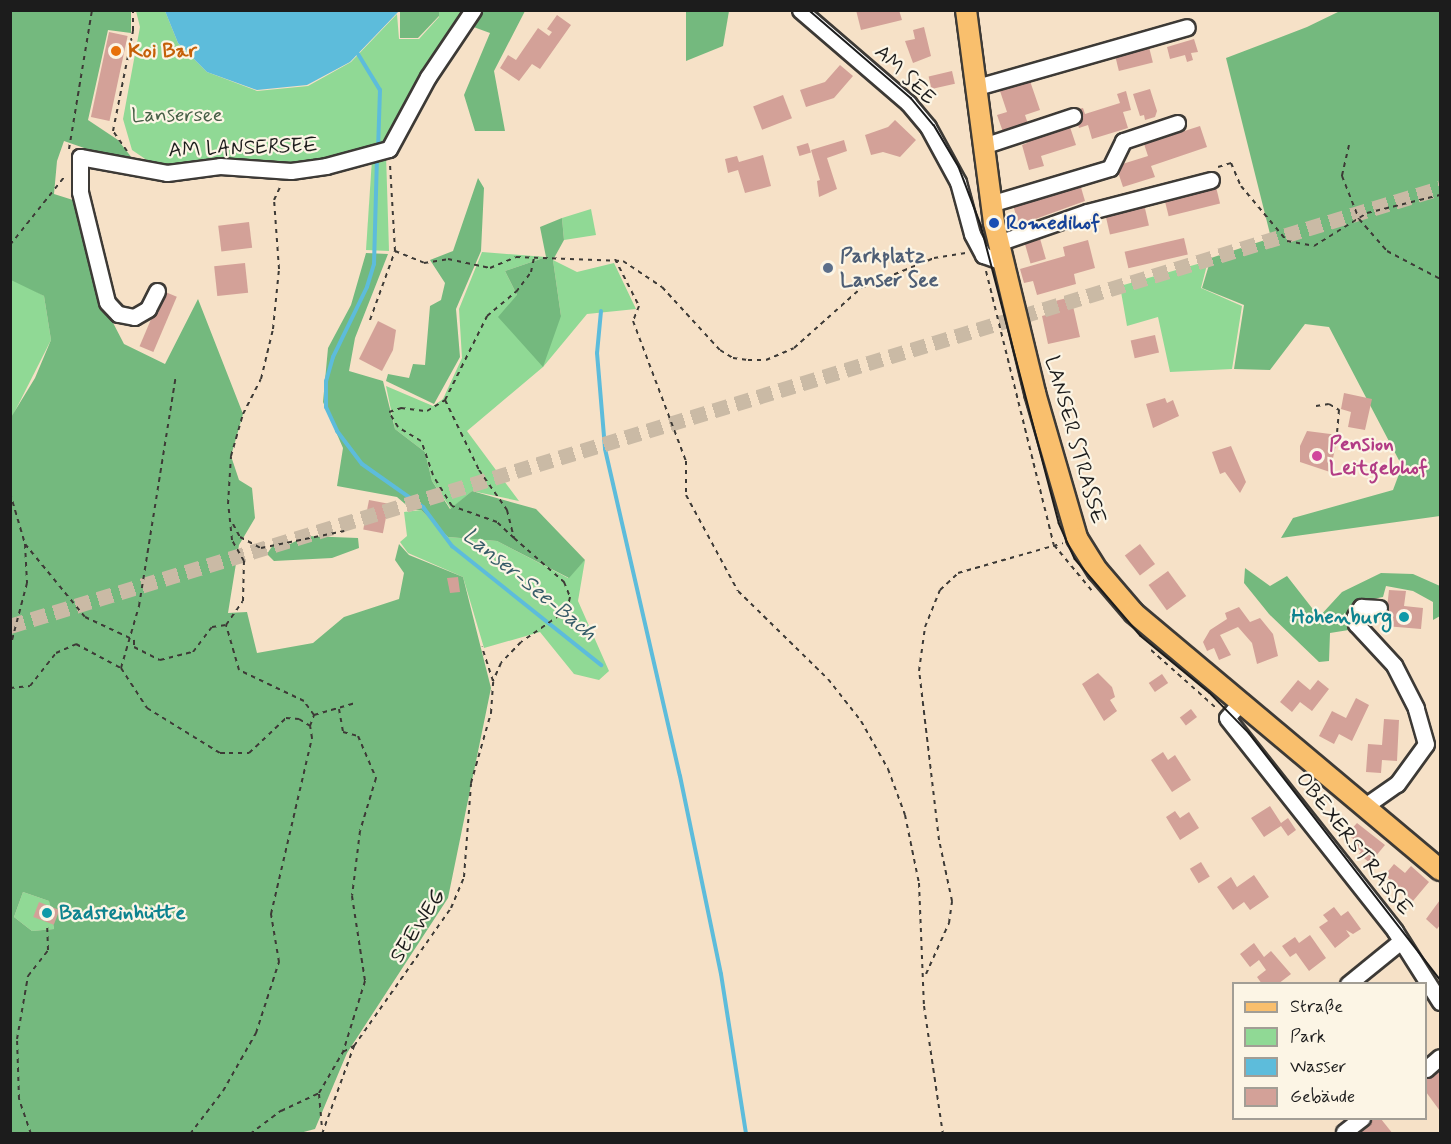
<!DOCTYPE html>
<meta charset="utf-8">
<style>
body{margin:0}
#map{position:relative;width:1451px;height:1144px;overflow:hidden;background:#f6e1c7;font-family:Mynerve,sans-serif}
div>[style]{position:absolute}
.green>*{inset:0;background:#90d995}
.forest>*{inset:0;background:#74b97e}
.water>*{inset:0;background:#5dbcdb}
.stream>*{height:4px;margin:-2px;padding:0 2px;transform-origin:2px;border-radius:2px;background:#5dbcdb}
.building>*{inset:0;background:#d3a198;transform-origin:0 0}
.minor-tunnel>*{height:15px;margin-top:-7.5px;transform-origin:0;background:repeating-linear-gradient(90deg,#cabaa5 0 15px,transparent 0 23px)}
.path>*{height:2px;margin-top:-1px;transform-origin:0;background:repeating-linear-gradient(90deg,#3d3a36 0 4.5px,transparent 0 9px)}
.roads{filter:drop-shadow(2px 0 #3d3a36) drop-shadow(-2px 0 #3d3a36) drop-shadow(0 2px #3d3a36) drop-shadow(0 -2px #3d3a36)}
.minor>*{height:15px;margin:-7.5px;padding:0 7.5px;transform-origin:7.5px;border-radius:7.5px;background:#fff}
.major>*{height:20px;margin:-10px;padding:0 10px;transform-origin:10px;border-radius:10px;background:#f9bf6d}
.tram>*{height:1.5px;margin:-0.75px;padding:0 0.75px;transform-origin:0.75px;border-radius:0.75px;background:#1c1c1c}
.dots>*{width:16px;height:16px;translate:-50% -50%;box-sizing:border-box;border:3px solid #fcf5e5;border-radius:50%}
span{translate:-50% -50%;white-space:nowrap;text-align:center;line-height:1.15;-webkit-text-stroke:4.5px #fcf5e5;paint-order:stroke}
.food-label{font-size:21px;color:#c56008;font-weight:700}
.left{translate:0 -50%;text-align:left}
.street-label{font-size:21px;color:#1c1c1c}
.park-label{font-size:21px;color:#455e46}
.transit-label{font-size:21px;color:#164399;font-weight:700}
.service-label{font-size:21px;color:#4e5e75;font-weight:700}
.hotel-label{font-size:21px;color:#b23c85;font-weight:700}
.culture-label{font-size:21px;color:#0d838f;font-weight:700}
.right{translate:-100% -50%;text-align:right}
.water-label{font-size:22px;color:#365c68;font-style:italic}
.frame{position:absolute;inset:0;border:12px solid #1c1c1c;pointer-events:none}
.legend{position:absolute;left:1232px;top:982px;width:195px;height:138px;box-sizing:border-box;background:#fcf5e5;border:2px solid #a29e95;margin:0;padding:8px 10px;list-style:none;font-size:18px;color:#1c1c1c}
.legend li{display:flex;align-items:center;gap:12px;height:30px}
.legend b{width:30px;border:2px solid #a29e95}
</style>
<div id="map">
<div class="green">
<div style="clip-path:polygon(136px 11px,165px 11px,178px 43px,207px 72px,257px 91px,308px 86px,351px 62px,397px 14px,399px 39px,419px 39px,439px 17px,439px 11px,464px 12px,440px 45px,386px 141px,328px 161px,157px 167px,132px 150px,123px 119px,140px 27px)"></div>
<div style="clip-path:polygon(386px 154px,389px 251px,366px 250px,372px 159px)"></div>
<div style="clip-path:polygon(591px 209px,596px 235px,564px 240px,562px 218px)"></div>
<div style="clip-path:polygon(482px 252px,546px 257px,505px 271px,517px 295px,561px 316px,553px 260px,577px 272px,614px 263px,636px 309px,587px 314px,543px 367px,467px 431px,519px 501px,472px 491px,451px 509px,432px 481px,425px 452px,395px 429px,386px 386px,433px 406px,443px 399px,462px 358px,459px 309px)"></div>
<div style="clip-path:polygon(1208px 261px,1201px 288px,1242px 306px,1232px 369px,1170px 372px,1158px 317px,1127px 326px,1120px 286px)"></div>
<div style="clip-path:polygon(14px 279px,44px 296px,51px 340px,11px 419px,10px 280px)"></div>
<div style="clip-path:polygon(421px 510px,448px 537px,497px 541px,568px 578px,585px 560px,578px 601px,609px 671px,599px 680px,574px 674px,540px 632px,484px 648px,463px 577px,408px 553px,400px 542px,407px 536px,404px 512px)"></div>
<div style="clip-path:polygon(23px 892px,49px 901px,54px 929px,32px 931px,14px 917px)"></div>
</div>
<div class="forest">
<div style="clip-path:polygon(evenodd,11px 11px,131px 11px,131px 33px,108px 30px,88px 120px,118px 140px,139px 167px,64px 141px,57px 161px,54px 194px,73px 200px,94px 286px,124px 344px,165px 364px,198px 299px,243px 414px,231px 456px,239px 480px,252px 488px,255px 518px,239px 545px,228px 613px,247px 612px,257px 653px,313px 643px,344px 617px,399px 599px,404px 573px,395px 560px,399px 544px,409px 555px,463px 577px,491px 688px,448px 898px,347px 1053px,315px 1129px,296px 1134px,11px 1133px,10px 419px,35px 378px,51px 340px,44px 296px,11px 280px,11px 11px,23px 892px,49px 901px,54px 929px,32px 931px,14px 917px,23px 892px)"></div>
<div style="clip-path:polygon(400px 11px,439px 11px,439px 16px,418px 38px,400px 38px)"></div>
<div style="clip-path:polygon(463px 11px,525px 11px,494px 71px,505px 131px,475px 131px,464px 95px,490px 33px,468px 25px)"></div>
<div style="clip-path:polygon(686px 11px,729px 11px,723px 46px,686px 61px)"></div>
<div style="clip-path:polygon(1340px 11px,1440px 11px,1440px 516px,1281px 538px,1293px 518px,1393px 490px,1402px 466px,1329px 327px,1305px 324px,1270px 370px,1234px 369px,1244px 305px,1202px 288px,1211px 258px,1271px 238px,1226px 58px,1307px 27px)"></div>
<div style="clip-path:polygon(478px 178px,484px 188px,481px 251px,456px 309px,460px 357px,434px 404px,386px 381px,388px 374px,409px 378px,413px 364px,425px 365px,430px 306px,441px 300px,445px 283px,430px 260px,453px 251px)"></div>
<div style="clip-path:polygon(562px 218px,564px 240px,553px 260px,561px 316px,543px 367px,498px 317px,517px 295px,505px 271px,546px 257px,540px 227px)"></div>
<div style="clip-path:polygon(366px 253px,388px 254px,355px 338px,349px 371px,383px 381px,395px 429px,425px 452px,432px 481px,450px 509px,472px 491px,536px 509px,585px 560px,569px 578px,497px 541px,448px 537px,421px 510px,412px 510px,397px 497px,337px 486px,343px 448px,323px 402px,328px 348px,351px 305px)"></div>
<div style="clip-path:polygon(306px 536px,358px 538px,359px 548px,332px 558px,274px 561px,267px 554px,277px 539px,288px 545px)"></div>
<div style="clip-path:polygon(1245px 568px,1270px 586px,1287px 576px,1319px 617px,1342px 592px,1381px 573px,1413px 574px,1440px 586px,1440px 616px,1433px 620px,1433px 602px,1413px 591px,1386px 586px,1383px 597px,1358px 602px,1355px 629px,1330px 633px,1329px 661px,1319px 662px,1269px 614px,1244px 583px)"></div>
</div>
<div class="water">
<div style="clip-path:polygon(165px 11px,165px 10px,399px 11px,350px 62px,307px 85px,257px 90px,207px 72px,178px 43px)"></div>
</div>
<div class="stream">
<div style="left:358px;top:54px;width:42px;rotate:58.6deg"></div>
<div style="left:380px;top:90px;width:59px;rotate:91.9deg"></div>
<div style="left:377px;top:157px;width:107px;rotate:91.6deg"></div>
<div style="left:374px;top:264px;width:24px;rotate:107deg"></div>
<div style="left:367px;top:287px;width:78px;rotate:115.9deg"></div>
<div style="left:333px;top:357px;width:25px;rotate:106deg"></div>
<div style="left:326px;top:381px;width:26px;rotate:90deg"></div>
<div style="left:326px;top:407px;width:26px;rotate:65deg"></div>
<div style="left:337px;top:431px;width:41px;rotate:52.9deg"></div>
<div style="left:362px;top:464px;width:75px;rotate:35.2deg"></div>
<div style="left:423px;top:507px;width:49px;rotate:53.4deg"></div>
<div style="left:452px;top:546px;width:191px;rotate:38.6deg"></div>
<div style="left:601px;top:311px;width:42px;rotate:95.4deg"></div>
<div style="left:597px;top:353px;width:96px;rotate:85.2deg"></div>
<div style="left:605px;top:449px;width:335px;rotate:77.1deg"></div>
<div style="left:680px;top:776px;width:202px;rotate:78.3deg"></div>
<div style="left:721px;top:974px;width:162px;rotate:81.1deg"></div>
</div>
<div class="building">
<div style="clip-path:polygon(856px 10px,899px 10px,902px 20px,861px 30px)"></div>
<div style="clip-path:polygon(557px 15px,571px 25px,540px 69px,532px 64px,519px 81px,500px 68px,508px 55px,516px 60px,538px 28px,549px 36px,552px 32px,547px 29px)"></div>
<div style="clip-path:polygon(924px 27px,931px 56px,913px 63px,905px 41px,915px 39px,913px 30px)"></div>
<div style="left:109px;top:32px;width:19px;height:87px;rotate:12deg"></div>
<div style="clip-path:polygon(1194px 39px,1198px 52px,1191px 53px,1193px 60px,1187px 62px,1185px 55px,1170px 59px,1167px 47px)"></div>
<div style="left:1149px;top:47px;width:16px;height:35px;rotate:76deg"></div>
<div style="clip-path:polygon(840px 65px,853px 76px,834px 98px,806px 107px,800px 90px,825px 82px)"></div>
<div style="left:952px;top:71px;width:13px;height:24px;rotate:77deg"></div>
<div style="clip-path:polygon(1030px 81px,1040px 110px,1025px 115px,1028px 124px,1003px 132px,997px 115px,1007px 112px,1000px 91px)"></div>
<div style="clip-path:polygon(1150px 89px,1157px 111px,1155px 117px,1145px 120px,1144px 115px,1140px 116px,1133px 94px)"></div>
<div style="clip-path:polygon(1126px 91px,1131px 110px,1123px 112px,1128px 128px,1092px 139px,1088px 125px,1079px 128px,1074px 110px,1083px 108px,1085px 114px,1120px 103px,1117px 94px)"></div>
<div style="left:783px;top:95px;width:25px;height:32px;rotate:69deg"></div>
<div style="clip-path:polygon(895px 120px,916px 140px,900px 157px,883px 152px,871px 155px,865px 135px,888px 127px)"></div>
<div style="clip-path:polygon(1068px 121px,1076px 145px,1041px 156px,1044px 166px,1029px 170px,1022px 145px,1027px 143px,1025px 134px)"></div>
<div style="clip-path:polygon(1200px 126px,1207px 147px,1151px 166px,1155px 177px,1123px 187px,1116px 166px,1148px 156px,1144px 144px)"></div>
<div style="clip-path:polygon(844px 140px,847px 151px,827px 158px,837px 189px,819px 197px,817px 181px,820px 180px,811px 150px)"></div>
<div style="left:808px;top:143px;width:10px;height:12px;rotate:73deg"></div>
<div style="clip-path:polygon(763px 155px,771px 186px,745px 193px,738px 170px,728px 173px,725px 159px,737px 156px,739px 162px)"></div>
<div style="left:1215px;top:183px;width:21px;height:53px;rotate:76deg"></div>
<div style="clip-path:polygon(1080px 184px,1085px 201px,1019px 225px,1013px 205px)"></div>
<div style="left:1144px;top:204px;width:22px;height:40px;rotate:77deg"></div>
<div style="left:249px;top:222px;width:26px;height:31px;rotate:83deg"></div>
<div style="left:1039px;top:235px;width:25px;height:16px;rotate:74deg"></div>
<div style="left:1184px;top:238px;width:17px;height:61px;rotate:77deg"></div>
<div style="clip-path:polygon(1088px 240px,1095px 268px,1074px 274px,1076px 284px,1037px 295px,1033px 281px,1024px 283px,1020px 269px,1065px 256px,1063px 247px)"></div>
<div style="left:245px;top:263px;width:30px;height:31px;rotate:84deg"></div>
<div style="left:163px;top:291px;width:15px;height:60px;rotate:23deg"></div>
<div style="clip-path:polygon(1071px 297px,1080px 337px,1048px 344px,1042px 316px,1049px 314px,1047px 303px)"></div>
<div style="clip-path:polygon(378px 321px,396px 330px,393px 350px,382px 371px,359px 359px)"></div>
<div style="left:1155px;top:335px;width:18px;height:25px;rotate:77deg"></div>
<div style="clip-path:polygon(1344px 393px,1372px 399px,1365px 430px,1348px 427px,1351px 412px,1341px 409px)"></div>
<div style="clip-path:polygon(1165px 398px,1167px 403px,1173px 400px,1179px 416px,1153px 428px,1146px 404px)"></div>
<div style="clip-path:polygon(1307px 431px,1338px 435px,1330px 472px,1300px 462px,1300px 446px)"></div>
<div style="clip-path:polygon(1231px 446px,1246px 482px,1240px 493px,1225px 472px,1220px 474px,1212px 452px)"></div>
<div style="left:369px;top:500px;width:20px;height:30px;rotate:11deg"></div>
<div style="left:1140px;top:544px;width:25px;height:19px;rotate:53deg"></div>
<div style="left:1168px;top:571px;width:31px;height:24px;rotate:54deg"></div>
<div style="clip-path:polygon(458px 577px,460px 592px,450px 593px,447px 578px)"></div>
<div style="clip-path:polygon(1389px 590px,1406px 591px,1404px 606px,1423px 608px,1421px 629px,1385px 626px)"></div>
<div style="clip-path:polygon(1239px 607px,1250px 622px,1260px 618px,1273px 634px,1278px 656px,1257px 664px,1252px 643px,1238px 627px,1220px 635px,1231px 655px,1219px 660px,1214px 648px,1207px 651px,1203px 642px,1210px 630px,1227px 619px,1225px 613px)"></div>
<div style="clip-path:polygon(1098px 673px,1112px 687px,1115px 697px,1110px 700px,1117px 711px,1104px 721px,1082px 684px)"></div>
<div style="left:1162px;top:674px;width:11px;height:16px;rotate:56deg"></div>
<div style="clip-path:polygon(1298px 680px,1310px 690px,1318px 680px,1329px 689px,1312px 711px,1300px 702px,1292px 712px,1280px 702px)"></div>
<div style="clip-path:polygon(1356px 698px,1369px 705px,1352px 741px,1339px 734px,1334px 744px,1319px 736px,1332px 711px,1346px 718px)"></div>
<div style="left:1191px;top:709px;width:10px;height:14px;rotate:53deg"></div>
<div style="clip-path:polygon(1384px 719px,1399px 720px,1397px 761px,1382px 760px,1381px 773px,1366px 772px,1368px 744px,1382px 745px)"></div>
<div style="clip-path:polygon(1163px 752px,1168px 760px,1175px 755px,1191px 780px,1172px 792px,1151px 760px)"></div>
<div style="clip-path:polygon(1270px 806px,1281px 823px,1288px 818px,1296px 830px,1288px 836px,1281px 826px,1264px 837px,1251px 818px)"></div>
<div style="clip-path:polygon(1175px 811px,1180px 818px,1189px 812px,1199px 828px,1180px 840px,1166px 817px)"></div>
<div style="clip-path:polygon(1357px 823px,1385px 845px,1370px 863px,1359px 854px,1361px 851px,1354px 846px,1357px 842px,1347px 834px)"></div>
<div style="left:1201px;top:862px;width:17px;height:13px;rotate:59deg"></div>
<div style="clip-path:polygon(1394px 864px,1405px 873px,1411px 866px,1429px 882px,1413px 901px,1385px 875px)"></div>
<div style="clip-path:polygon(1254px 875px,1269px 897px,1250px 910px,1244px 902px,1233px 910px,1217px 887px,1231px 877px,1237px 887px)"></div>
<div style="clip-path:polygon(1440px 900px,1440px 925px,1437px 929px,1426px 919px)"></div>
<div style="left:39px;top:902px;width:22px;height:16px;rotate:21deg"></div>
<div style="clip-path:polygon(1334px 907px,1341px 916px,1348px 911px,1361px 929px,1353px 934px,1346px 930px,1350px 936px,1335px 948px,1319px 927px,1328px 921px,1323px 915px)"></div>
<div style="clip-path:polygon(1310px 935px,1326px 958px,1309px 971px,1296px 953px,1290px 957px,1282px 946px,1295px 937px,1299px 943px)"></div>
<div style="clip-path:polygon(1254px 943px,1264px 957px,1271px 951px,1291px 974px,1278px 984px,1262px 984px,1257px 977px,1266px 970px,1259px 960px,1250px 967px,1240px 954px)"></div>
<div style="clip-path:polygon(1440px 1064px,1440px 1111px,1426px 1092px,1426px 1075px)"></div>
<div style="clip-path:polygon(1368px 1119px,1381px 1119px,1393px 1134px,1354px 1134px)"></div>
</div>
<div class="minor-tunnel">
<div style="left:10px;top:626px;width:1496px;rotate:-17.03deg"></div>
</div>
<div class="path">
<div style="left:1349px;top:145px;width:32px;rotate:103deg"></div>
<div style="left:1342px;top:176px;width:46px;rotate:68.4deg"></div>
<div style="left:1359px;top:219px;width:43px;rotate:48.8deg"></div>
<div style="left:1387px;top:251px;width:60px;rotate:27.8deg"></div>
<div style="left:69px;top:149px;width:141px;rotate:-80.6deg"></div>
<div style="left:127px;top:151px;width:24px;rotate:-125deg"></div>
<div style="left:113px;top:131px;width:102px;rotate:-78.7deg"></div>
<div style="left:133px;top:31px;width:21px;rotate:-90deg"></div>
<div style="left:1218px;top:167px;width:14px;rotate:-17deg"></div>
<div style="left:1231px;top:163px;width:25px;rotate:67deg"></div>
<div style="left:1241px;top:186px;width:72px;rotate:50.1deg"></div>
<div style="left:1287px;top:241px;width:27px;rotate:10deg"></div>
<div style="left:1314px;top:246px;width:62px;rotate:-31.9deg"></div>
<div style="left:1367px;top:213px;width:75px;rotate:-13.9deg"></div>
<div style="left:10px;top:245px;width:88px;rotate:-51.4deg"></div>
<div style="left:395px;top:251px;width:31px;rotate:22deg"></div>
<div style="left:424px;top:263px;width:24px;rotate:-9deg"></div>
<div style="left:448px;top:259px;width:43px;rotate:12.1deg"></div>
<div style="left:490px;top:268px;width:28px;rotate:-23deg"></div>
<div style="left:516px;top:257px;width:107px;rotate:2.1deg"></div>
<div style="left:623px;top:261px;width:47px;rotate:33.7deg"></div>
<div style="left:662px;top:287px;width:86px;rotate:47.4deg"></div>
<div style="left:720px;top:350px;width:15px;rotate:32deg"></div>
<div style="left:733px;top:358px;width:15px;rotate:8deg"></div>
<div style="left:748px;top:360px;width:18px"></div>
<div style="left:766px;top:360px;width:30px;rotate:-23deg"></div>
<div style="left:794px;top:348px;width:90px;rotate:-41.8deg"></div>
<div style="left:861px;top:288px;width:79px;rotate:-22.3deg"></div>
<div style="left:934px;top:258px;width:32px;rotate:-9deg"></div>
<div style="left:615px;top:259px;width:53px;rotate:62.9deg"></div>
<div style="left:639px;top:306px;width:16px;rotate:112deg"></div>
<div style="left:633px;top:321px;width:150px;rotate:69.3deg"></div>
<div style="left:686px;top:461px;width:34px;rotate:90deg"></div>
<div style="left:686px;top:495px;width:109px;rotate:61.6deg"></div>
<div style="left:738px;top:591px;width:126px;rotate:44.4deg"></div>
<div style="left:828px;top:679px;width:53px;rotate:51.8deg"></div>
<div style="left:861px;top:721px;width:55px;rotate:60.6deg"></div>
<div style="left:888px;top:769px;width:49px;rotate:69.7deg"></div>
<div style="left:905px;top:815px;width:69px;rotate:78.4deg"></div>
<div style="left:919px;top:883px;width:123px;rotate:87.7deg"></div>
<div style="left:924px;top:1006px;width:129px;rotate:81.6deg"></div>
<div style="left:986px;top:271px;width:282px;rotate:76.1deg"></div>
<div style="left:1054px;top:545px;width:60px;rotate:50.4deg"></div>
<div style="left:370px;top:320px;width:73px;rotate:-70.1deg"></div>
<div style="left:395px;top:251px;width:87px;rotate:-93.3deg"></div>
<div style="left:445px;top:400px;width:78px;rotate:64.1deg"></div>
<div style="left:479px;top:470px;width:49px;rotate:55deg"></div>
<div style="left:507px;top:510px;width:29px;rotate:76deg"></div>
<div style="left:514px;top:538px;width:67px;rotate:41.3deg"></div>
<div style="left:564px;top:582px;width:16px;rotate:68deg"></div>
<div style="left:570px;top:597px;width:13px;rotate:103deg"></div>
<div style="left:567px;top:610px;width:56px;rotate:145.2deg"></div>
<div style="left:521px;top:642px;width:29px;rotate:134deg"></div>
<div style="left:501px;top:663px;width:20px;rotate:114deg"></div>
<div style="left:1316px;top:406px;width:13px;rotate:-9deg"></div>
<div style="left:1329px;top:404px;width:12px;rotate:31deg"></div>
<div style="left:1339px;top:410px;width:22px;rotate:95deg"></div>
<div style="left:10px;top:493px;width:53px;rotate:73.6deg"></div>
<div style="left:25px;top:544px;width:39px;rotate:87deg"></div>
<div style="left:27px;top:583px;width:67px;rotate:104.7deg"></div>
<div style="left:233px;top:524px;width:15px;rotate:62deg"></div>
<div style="left:240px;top:537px;width:24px;rotate:28deg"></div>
<div style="left:261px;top:548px;width:85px;rotate:-11.6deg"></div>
<div style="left:514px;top:538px;width:23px;rotate:-137deg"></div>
<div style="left:497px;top:522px;width:48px;rotate:-160.4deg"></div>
<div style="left:452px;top:506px;width:36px;rotate:-122deg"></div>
<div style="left:433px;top:475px;width:36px;rotate:-109deg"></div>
<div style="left:421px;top:441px;width:27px;rotate:-149deg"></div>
<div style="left:398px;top:427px;width:17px;rotate:-121deg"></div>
<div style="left:389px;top:412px;width:13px;rotate:-18deg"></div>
<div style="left:401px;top:408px;width:26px;rotate:7deg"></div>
<div style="left:427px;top:411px;width:21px;rotate:-31deg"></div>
<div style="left:445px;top:400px;width:94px;rotate:-63.4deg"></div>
<div style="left:487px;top:316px;width:38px;rotate:-40deg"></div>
<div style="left:516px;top:292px;width:25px;rotate:-53deg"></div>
<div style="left:531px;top:272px;width:14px;rotate:-78deg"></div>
<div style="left:25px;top:544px;width:94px;rotate:50.6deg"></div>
<div style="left:85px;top:617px;width:54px;rotate:25.1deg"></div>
<div style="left:134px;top:640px;width:7px;rotate:90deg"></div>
<div style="left:134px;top:647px;width:29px;rotate:27deg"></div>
<div style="left:160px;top:660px;width:34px;rotate:-14deg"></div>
<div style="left:193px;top:652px;width:31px;rotate:-53deg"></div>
<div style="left:212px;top:627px;width:14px;rotate:-8deg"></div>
<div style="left:226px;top:625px;width:29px;rotate:-55deg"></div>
<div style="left:243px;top:601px;width:40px;rotate:-88.6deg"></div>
<div style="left:244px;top:561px;width:24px;rotate:-120deg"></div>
<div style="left:232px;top:540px;width:36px;rotate:-96deg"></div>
<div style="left:228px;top:504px;width:48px;rotate:-86.4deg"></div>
<div style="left:231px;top:456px;width:44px;rotate:-74.1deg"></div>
<div style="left:243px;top:414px;width:39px;rotate:-63deg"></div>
<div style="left:261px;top:379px;width:51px;rotate:-76.5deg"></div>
<div style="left:273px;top:329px;width:60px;rotate:-84.3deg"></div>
<div style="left:279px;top:269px;width:69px;rotate:-94.1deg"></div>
<div style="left:274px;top:200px;width:17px;rotate:-65deg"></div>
<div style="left:1151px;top:650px;width:87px;rotate:41.7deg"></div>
<div style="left:121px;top:668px;width:65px;rotate:-73.8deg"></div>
<div style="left:139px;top:606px;width:233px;rotate:-80.9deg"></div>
<div style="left:10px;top:682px;width:10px;rotate:90deg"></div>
<div style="left:10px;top:688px;width:20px;rotate:-6deg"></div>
<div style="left:30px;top:686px;width:42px;rotate:-51.8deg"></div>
<div style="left:56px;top:653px;width:22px;rotate:-24deg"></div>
<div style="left:76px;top:644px;width:51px;rotate:28.1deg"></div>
<div style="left:121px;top:668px;width:48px;rotate:57deg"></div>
<div style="left:147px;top:708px;width:86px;rotate:31.7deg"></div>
<div style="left:220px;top:753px;width:29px"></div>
<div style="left:249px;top:753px;width:51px;rotate:-43.4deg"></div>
<div style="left:286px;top:718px;width:13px;rotate:4deg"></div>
<div style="left:299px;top:719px;width:13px;rotate:32deg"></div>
<div style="left:339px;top:709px;width:23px;rotate:80deg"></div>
<div style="left:343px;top:732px;width:16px;rotate:15deg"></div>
<div style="left:358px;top:736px;width:46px;rotate:66.8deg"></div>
<div style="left:376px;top:778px;width:55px;rotate:106.8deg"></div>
<div style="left:360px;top:831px;width:65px;rotate:97deg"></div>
<div style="left:352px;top:896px;width:86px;rotate:81.3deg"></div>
<div style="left:365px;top:981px;width:74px;rotate:107.2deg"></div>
<div style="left:314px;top:715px;width:43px;rotate:-16.3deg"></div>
<div style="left:926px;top:974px;width:56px;rotate:-65.7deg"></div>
<div style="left:949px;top:923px;width:22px;rotate:-82deg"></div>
<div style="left:952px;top:901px;width:62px;rotate:-102deg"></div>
<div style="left:939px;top:840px;width:170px;rotate:-96.7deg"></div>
<div style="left:919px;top:671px;width:44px;rotate:-82.2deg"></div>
<div style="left:925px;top:627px;width:40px;rotate:-68deg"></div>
<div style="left:940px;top:590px;width:25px;rotate:-43deg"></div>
<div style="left:958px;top:573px;width:109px;rotate:-15.9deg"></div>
<div style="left:319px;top:1094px;width:36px;rotate:85deg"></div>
<div style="left:31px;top:1134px;width:37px;rotate:-109deg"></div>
<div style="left:19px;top:1099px;width:60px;rotate:-91.9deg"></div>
<div style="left:17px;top:1039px;width:64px;rotate:-80.1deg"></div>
<div style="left:28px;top:976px;width:33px;rotate:-52deg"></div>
<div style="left:48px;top:950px;width:24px;rotate:-92deg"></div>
<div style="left:190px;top:1134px;width:54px;rotate:-52.5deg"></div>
<div style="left:223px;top:1091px;width:67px;rotate:-60.4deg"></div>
<div style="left:256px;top:1033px;width:75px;rotate:-72.1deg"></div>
<div style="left:279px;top:962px;width:49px;rotate:-99.5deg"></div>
<div style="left:271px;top:914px;width:181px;rotate:-76.9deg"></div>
<div style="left:312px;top:738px;width:12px;rotate:-99deg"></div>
<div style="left:310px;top:726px;width:12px;rotate:-70deg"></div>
<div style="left:314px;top:715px;width:17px;rotate:-126deg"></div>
<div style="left:304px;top:701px;width:72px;rotate:-154.5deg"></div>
<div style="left:239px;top:670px;width:47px;rotate:-106.1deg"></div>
<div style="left:250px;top:1134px;width:39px;rotate:-37deg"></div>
<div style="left:281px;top:1111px;width:42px;rotate:-25.3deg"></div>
<div style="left:319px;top:1093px;width:48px;rotate:-59.7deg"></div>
<div style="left:343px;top:1052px;width:13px;rotate:-29deg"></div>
<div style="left:322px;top:1134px;width:94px;rotate:-70deg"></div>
<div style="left:354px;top:1046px;width:169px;rotate:-54.9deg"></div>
<div style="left:451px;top:908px;width:34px;rotate:-67deg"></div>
<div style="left:464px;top:877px;width:94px;rotate:-85.7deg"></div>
<div style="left:471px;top:783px;width:73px;rotate:-74.1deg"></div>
<div style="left:491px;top:713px;width:32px;rotate:-86deg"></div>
<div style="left:493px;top:681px;width:36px;rotate:-108deg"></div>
</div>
<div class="roads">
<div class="minor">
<div style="left:800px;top:10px;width:143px;rotate:40.7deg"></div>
<div style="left:908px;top:103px;width:31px;rotate:50deg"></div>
<div style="left:928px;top:127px;width:63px;rotate:61.4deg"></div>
<div style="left:958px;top:182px;width:54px;rotate:74.9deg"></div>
<div style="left:972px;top:234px;width:24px;rotate:62deg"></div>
<div style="left:983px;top:255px;width:21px;rotate:19deg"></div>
<div style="left:977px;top:87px;width:218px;rotate:-15.9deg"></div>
<div style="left:983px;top:146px;width:95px;rotate:-18.4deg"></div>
<div style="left:990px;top:204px;width:125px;rotate:-16.7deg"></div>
<div style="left:1110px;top:168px;width:30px;rotate:-64deg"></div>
<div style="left:1123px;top:141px;width:57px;rotate:-18.4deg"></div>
<div style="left:998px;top:243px;width:94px;rotate:-19.2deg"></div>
<div style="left:1087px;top:212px;width:128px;rotate:-14.5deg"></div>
<div style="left:157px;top:291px;width:20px;rotate:117deg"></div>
<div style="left:148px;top:309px;width:16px;rotate:150deg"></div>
<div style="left:134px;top:317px;width:16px;rotate:-169deg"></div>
<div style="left:118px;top:314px;width:16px;rotate:-133deg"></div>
<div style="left:107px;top:302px;width:113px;rotate:-103.8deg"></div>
<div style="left:80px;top:192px;width:35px;rotate:-90deg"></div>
<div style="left:80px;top:157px;width:88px;rotate:10.4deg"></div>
<div style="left:167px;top:173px;width:53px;rotate:-7.5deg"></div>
<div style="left:220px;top:166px;width:71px;rotate:4deg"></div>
<div style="left:291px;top:171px;width:35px;rotate:-8deg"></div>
<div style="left:326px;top:166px;width:65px;rotate:-15.1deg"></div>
<div style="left:389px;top:149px;width:82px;rotate:-61.6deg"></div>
<div style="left:428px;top:77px;width:81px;rotate:-56.1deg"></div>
<div style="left:1239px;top:704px;width:18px;rotate:131deg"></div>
<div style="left:1227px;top:718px;width:271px;rotate:51.7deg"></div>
<div style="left:1395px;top:931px;width:84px;rotate:57.6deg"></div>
<div style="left:1365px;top:806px;width:39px;rotate:-35deg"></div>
<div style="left:1397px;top:784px;width:49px;rotate:-54.1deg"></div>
<div style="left:1426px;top:744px;width:37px;rotate:-106deg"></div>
<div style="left:1416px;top:708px;width:48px;rotate:-117.1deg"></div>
<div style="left:1394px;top:665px;width:56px;rotate:-132.8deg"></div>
<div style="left:1356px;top:624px;width:8px;rotate:-97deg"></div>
<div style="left:1355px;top:616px;width:11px;rotate:-56deg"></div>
<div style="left:1361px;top:607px;width:18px;rotate:3deg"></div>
<div style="left:1348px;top:984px;width:68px;rotate:-39.1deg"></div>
<div style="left:1426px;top:1069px;width:18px;rotate:-41deg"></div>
<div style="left:1344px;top:1132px;width:23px;rotate:-38deg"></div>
</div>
<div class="major">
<div style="left:966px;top:10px;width:215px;rotate:82.5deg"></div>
<div style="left:994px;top:223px;width:175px;rotate:76.4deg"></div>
<div style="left:1035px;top:393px;width:151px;rotate:73.8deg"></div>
<div style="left:1077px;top:538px;width:39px;rotate:58deg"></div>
<div style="left:1098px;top:571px;width:55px;rotate:49.4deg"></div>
<div style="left:1134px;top:613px;width:400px;rotate:40deg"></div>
</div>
</div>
<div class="tram">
<div style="left:809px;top:10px;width:135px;rotate:40.8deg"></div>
<div style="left:911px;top:98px;width:35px;rotate:50deg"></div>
<div style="left:934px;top:125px;width:49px;rotate:59.2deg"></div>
<div style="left:959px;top:167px;width:62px;rotate:69.2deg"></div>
<div style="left:981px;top:225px;width:308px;rotate:75.3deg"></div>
<div style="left:1059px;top:523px;width:39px;rotate:66deg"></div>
<div style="left:1075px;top:559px;width:101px;rotate:49.4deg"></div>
<div style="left:1141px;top:636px;width:89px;rotate:39.6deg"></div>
<div style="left:1210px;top:693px;width:56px;rotate:45.7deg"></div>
<div style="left:1249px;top:733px;width:311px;rotate:52.2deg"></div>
</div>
<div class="dots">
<div style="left:116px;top:51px;background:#e8710a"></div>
<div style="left:994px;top:223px;background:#1a4fb4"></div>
<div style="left:828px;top:268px;background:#5c6f8a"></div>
<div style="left:1317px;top:456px;background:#d1479c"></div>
<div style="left:1404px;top:617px;background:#0f9aa8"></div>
<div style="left:47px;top:913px;background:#0f9aa8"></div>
</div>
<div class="food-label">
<span class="left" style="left:128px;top:51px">Koi Bar</span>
</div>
<div class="street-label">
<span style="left:905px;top:75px;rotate:44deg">AM SEE</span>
<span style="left:243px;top:148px;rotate:-2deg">AM LANSERSEE</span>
<span style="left:1075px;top:440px;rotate:74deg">LANSER STRASSE</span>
<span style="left:1354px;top:844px;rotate:52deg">OBEXERSTRASSE</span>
<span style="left:418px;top:926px;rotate:-57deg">SEEWEG</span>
</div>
<div class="park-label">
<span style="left:177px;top:115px">Lansersee</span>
</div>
<div class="transit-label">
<span class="left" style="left:1006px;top:223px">Romedihof</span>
</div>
<div class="service-label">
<span class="left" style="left:840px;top:268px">Parkplatz<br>Lanser See</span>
</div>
<div class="hotel-label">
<span class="left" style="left:1329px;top:456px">Pension<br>Leitgebhof</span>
</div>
<div class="culture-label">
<span class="right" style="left:1392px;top:617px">Hohenburg</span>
<span class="left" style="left:59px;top:913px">Badsteinhütte</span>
</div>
<div class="water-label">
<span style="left:529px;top:585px;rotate:39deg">Lanser-See-Bach</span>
</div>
<div class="frame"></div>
<ul class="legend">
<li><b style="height:8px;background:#f9bf6d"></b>Straße</li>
<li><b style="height:16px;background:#90d995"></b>Park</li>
<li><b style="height:16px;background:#5dbcdb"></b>Wasser</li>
<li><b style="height:16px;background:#d3a198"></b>Gebäude</li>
</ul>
</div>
